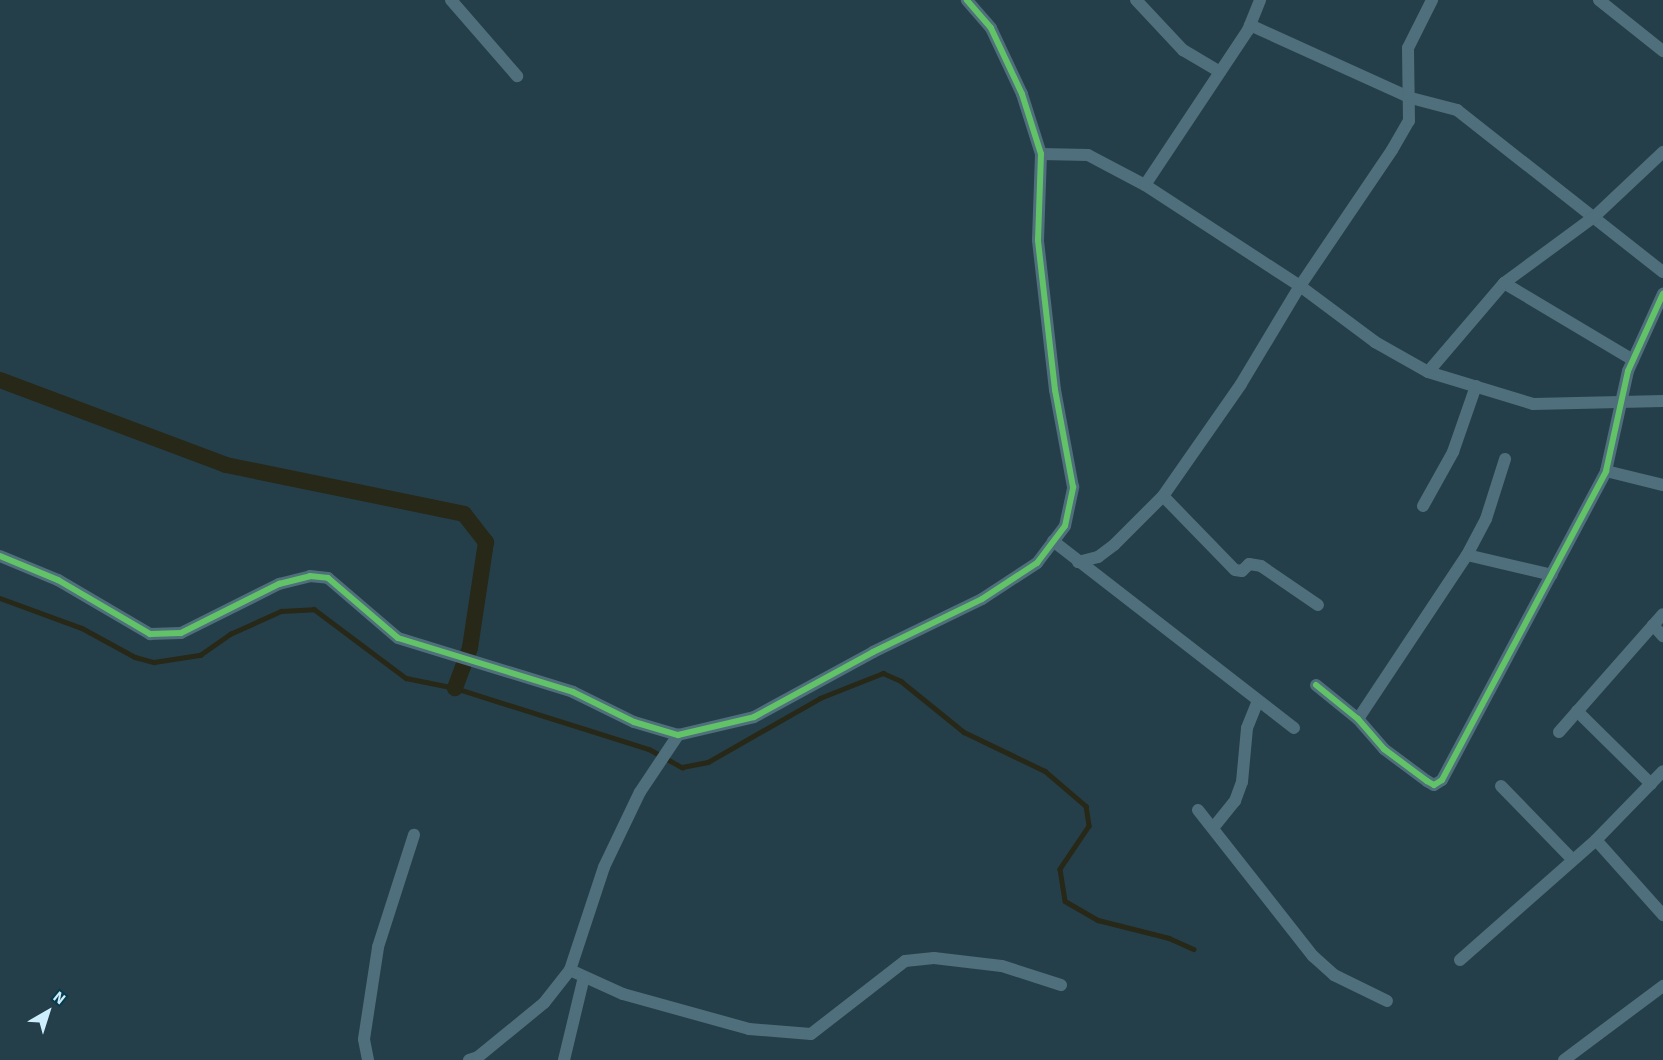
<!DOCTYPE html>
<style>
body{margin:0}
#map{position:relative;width:1663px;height:1060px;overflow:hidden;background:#243f49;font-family:"Source Sans 3",sans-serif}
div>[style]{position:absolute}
.stream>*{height:4.5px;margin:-2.25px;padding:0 2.25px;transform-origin:2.25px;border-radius:2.25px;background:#272817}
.canal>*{height:16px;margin:-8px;padding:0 8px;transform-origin:8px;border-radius:8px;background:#272817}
.street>*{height:12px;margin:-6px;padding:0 6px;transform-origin:6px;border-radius:6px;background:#4e6f7b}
.cycleway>*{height:6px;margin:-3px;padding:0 3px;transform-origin:3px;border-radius:3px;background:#61c268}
span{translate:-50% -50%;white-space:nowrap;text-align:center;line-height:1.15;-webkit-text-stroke:6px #073b4d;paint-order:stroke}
.north{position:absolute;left:18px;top:982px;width:60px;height:60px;-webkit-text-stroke:4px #073b4d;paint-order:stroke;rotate:39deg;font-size:16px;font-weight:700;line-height:24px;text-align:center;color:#cdeefc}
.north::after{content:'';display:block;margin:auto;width:21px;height:27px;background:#cdeefc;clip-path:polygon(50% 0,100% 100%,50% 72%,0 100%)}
</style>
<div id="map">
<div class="stream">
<div style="left:0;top:598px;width:87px;rotate:20.1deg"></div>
<div style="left:82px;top:628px;width:60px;rotate:28.7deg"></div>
<div style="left:135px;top:657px;width:20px;rotate:15deg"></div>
<div style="left:154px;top:662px;width:47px;rotate:-8.7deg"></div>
<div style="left:200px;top:655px;width:37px;rotate:-35deg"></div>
<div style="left:230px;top:634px;width:56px;rotate:-24.3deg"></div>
<div style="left:281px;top:611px;width:33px;rotate:-3deg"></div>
<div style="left:314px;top:609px;width:115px;rotate:36.9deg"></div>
<div style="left:406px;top:678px;width:50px;rotate:11.5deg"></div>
<div style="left:455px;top:688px;width:203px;rotate:17.5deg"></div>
<div style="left:649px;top:749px;width:38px;rotate:29deg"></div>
<div style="left:682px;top:767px;width:26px;rotate:-11deg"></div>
<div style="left:708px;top:762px;width:129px;rotate:-29.7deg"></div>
<div style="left:820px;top:698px;width:68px;rotate:-21.6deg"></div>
<div style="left:883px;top:673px;width:20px;rotate:24deg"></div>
<div style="left:901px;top:681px;width:81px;rotate:39deg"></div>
<div style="left:964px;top:732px;width:90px;rotate:25.7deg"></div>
<div style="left:1045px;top:771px;width:54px;rotate:40.5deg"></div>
<div style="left:1086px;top:806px;width:20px;rotate:81deg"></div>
<div style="left:1089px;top:826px;width:52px;rotate:124deg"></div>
<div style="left:1060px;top:869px;width:32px;rotate:81deg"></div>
<div style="left:1065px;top:901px;width:38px;rotate:30deg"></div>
<div style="left:1098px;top:920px;width:73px;rotate:14.2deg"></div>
<div style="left:1169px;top:938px;width:27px;rotate:24deg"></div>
</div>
<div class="canal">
<div style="left:0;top:380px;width:241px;rotate:20.6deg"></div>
<div style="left:226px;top:465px;width:243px;rotate:11.6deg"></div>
<div style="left:464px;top:514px;width:36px;rotate:52deg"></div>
<div style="left:486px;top:542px;width:107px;rotate:98.6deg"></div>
<div style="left:470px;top:648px;width:43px;rotate:110.6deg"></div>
</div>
<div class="street">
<div style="left:451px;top:0;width:101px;rotate:49deg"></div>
<div style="left:1136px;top:0;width:69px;rotate:46.8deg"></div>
<div style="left:1183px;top:50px;width:43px;rotate:30.7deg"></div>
<div style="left:1599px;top:0;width:82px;rotate:38.6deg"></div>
<div style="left:1250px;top:25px;width:177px;rotate:24.4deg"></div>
<div style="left:1411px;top:98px;width:48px;rotate:14.6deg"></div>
<div style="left:1457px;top:110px;width:262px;rotate:38.2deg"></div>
<div style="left:1041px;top:154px;width:47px;rotate:1.2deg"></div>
<div style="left:1088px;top:155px;width:64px;rotate:27.8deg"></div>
<div style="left:1145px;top:185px;width:185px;rotate:33.1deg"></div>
<div style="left:1300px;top:286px;width:94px;rotate:36.7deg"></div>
<div style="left:1375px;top:342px;width:61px;rotate:29.5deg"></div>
<div style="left:1428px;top:372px;width:110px;rotate:16.9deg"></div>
<div style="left:1533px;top:404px;width:130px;rotate:-1.3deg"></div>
<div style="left:1145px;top:185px;width:186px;rotate:-56.4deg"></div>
<div style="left:1248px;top:30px;width:32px;rotate:-68deg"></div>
<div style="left:1504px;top:283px;width:150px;rotate:30.8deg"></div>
<div style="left:1428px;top:372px;width:117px;rotate:-49.5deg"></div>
<div style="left:1504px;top:283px;width:112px;rotate:-36.3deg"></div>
<div style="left:1594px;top:217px;width:95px;rotate:-43.3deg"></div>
<div style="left:1606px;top:471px;width:59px;rotate:13.8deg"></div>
<div style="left:1163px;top:496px;width:103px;rotate:45.8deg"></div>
<div style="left:1235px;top:570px;width:7px;rotate:8deg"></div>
<div style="left:1242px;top:571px;width:10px;rotate:-45deg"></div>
<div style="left:1249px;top:564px;width:12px;rotate:9deg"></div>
<div style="left:1261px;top:566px;width:69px;rotate:34.4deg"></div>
<div style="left:1423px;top:506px;width:62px;rotate:-60.9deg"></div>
<div style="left:1453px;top:452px;width:70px;rotate:-70.8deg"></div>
<div style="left:1053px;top:541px;width:305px;rotate:37.8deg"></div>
<div style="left:1467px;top:555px;width:87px;rotate:13.2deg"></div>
<div style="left:0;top:556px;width:63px;rotate:22.5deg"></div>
<div style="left:58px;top:580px;width:107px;rotate:30.4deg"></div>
<div style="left:150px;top:634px;width:31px;rotate:-2deg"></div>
<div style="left:181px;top:633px;width:110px;rotate:-26.6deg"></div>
<div style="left:279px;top:584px;width:32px;rotate:-14deg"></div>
<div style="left:310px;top:576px;width:18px;rotate:6deg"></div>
<div style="left:328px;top:578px;width:92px;rotate:40.6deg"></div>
<div style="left:398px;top:638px;width:183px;rotate:17.1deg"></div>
<div style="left:573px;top:692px;width:68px;rotate:26.2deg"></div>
<div style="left:634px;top:722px;width:46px;rotate:16.5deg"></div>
<div style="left:678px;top:735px;width:78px;rotate:-13.3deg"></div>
<div style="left:754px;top:717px;width:136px;rotate:-28.6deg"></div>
<div style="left:873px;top:652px;width:121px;rotate:-25.9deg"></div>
<div style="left:982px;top:599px;width:66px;rotate:-33.2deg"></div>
<div style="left:1037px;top:563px;width:46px;rotate:-52.9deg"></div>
<div style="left:1065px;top:526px;width:40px;rotate:-78deg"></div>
<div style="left:1073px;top:487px;width:99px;rotate:-100.5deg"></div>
<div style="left:1055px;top:390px;width:151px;rotate:-96.5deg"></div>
<div style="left:1038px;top:240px;width:86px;rotate:-88deg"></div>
<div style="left:1041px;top:154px;width:63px;rotate:-107.6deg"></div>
<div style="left:1022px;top:94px;width:73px;rotate:-115.2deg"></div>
<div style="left:991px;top:28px;width:37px;rotate:-131deg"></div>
<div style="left:1078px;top:562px;width:21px;rotate:-14deg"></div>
<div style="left:1098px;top:557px;width:20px;rotate:-37deg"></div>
<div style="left:1114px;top:545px;width:69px;rotate:-45deg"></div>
<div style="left:1163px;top:496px;width:136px;rotate:-55.1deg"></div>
<div style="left:1241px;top:384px;width:114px;rotate:-59deg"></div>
<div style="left:1300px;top:286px;width:164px;rotate:-55.9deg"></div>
<div style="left:1392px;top:150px;width:34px;rotate:-60deg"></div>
<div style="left:1409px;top:121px;width:73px;rotate:-90.8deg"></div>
<div style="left:1408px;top:48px;width:54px;rotate:-63.4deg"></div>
<div style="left:1653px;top:625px;width:15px;rotate:48deg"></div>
<div style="left:1316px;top:685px;width:54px;rotate:39deg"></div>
<div style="left:1358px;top:719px;width:40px;rotate:49deg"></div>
<div style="left:1384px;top:749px;width:54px;rotate:36.7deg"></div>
<div style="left:1427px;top:781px;width:8px;rotate:30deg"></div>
<div style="left:1434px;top:785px;width:9px;rotate:-32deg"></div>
<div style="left:1442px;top:780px;width:350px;rotate:-62deg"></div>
<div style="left:1606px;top:471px;width:102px;rotate:-77.6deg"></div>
<div style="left:1628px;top:371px;width:85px;rotate:-65.6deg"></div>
<div style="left:1577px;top:711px;width:104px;rotate:44.6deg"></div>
<div style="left:1358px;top:719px;width:197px;rotate:-56.4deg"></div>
<div style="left:1467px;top:555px;width:41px;rotate:-62.2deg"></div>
<div style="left:1486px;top:519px;width:63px;rotate:-72.4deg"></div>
<div style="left:1559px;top:732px;width:157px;rotate:-48.6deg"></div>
<div style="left:1501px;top:786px;width:103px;rotate:45.8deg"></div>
<div style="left:1198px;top:810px;width:186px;rotate:51.8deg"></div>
<div style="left:1313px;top:956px;width:28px;rotate:42deg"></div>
<div style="left:1334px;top:975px;width:59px;rotate:26.1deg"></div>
<div style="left:1213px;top:828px;width:35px;rotate:-51deg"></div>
<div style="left:1235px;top:801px;width:20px;rotate:-70deg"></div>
<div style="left:1242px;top:782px;width:54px;rotate:-84.7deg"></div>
<div style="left:1247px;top:728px;width:29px;rotate:-68deg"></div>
<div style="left:1596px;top:840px;width:101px;rotate:48.2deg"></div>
<div style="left:1460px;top:960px;width:181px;rotate:-41.4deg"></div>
<div style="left:1596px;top:840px;width:96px;rotate:-45.8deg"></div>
<div style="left:570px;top:970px;width:58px;rotate:24.4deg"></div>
<div style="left:623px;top:994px;width:131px;rotate:15.5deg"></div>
<div style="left:749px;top:1029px;width:62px;rotate:4.6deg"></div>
<div style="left:811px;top:1034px;width:119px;rotate:-37.8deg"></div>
<div style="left:905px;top:961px;width:29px;rotate:-6deg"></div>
<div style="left:934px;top:958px;width:68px;rotate:6.7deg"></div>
<div style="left:1002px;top:966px;width:62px;rotate:17.9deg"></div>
<div style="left:368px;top:1060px;width:21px;rotate:-101deg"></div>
<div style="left:364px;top:1039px;width:93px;rotate:-81.3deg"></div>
<div style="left:378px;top:947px;width:118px;rotate:-72.2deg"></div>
<div style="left:469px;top:1060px;width:9px;rotate:-18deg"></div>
<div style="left:478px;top:1057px;width:85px;rotate:-39.3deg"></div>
<div style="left:544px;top:1003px;width:42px;rotate:-51.8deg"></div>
<div style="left:570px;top:970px;width:108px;rotate:-71.7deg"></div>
<div style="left:604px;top:867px;width:83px;rotate:-64.4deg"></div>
<div style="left:640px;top:792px;width:69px;rotate:-56.3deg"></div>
<div style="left:564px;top:1060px;width:85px;rotate:-76.5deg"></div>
<div style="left:1564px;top:1060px;width:124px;rotate:-36.8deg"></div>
</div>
<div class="cycleway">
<div style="left:0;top:556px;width:63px;rotate:22.5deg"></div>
<div style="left:58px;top:580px;width:107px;rotate:30.4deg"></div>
<div style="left:150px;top:634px;width:31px;rotate:-2deg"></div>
<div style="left:181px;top:633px;width:110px;rotate:-26.6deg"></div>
<div style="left:279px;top:584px;width:32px;rotate:-14deg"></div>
<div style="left:310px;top:576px;width:18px;rotate:6deg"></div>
<div style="left:328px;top:578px;width:92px;rotate:40.6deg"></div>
<div style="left:398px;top:638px;width:183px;rotate:17.1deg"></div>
<div style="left:573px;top:692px;width:68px;rotate:26.2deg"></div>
<div style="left:634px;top:722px;width:46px;rotate:16.5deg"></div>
<div style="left:678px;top:735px;width:78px;rotate:-13.3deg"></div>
<div style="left:754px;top:717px;width:136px;rotate:-28.6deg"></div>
<div style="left:873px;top:652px;width:121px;rotate:-25.9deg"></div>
<div style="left:982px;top:599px;width:66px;rotate:-33.2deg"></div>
<div style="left:1037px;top:563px;width:46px;rotate:-52.9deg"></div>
<div style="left:1065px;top:526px;width:40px;rotate:-78deg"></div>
<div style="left:1073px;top:487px;width:99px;rotate:-100.5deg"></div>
<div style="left:1055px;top:390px;width:151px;rotate:-96.5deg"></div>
<div style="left:1038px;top:240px;width:86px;rotate:-88deg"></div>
<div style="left:1041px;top:154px;width:63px;rotate:-107.6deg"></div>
<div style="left:1022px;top:94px;width:73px;rotate:-115.2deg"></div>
<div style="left:991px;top:28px;width:37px;rotate:-131deg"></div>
<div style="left:1316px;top:685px;width:54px;rotate:39deg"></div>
<div style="left:1358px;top:719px;width:40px;rotate:49deg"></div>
<div style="left:1384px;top:749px;width:54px;rotate:36.7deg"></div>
<div style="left:1427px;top:781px;width:8px;rotate:30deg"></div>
<div style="left:1434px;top:785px;width:9px;rotate:-32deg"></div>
<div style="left:1442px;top:780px;width:350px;rotate:-62deg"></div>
<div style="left:1606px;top:471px;width:102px;rotate:-77.6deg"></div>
<div style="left:1628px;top:371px;width:85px;rotate:-65.6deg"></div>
</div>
<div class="north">N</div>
</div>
